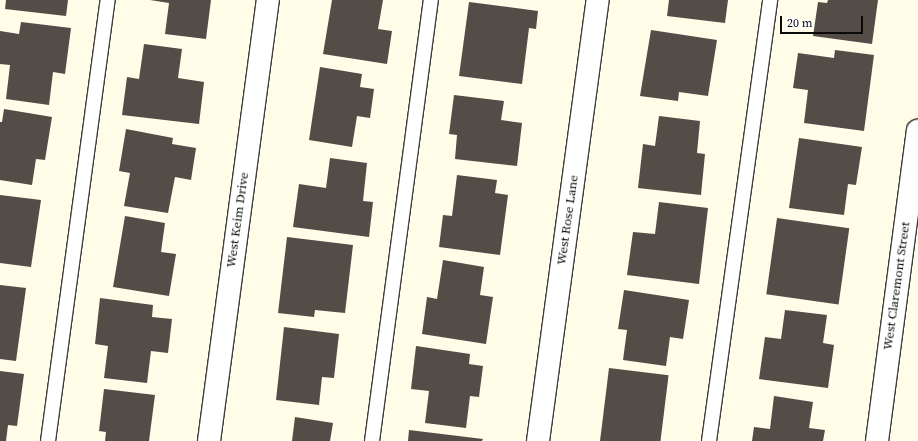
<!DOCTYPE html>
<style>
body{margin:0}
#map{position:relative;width:918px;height:441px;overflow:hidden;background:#fffce8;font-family:"Source Serif 4",serif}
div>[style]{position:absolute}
.building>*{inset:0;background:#534c47;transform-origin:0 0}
.roads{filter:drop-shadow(1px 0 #3d3d3d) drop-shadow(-1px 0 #3d3d3d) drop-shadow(0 1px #3d3d3d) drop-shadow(0 -1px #3d3d3d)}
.lane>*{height:14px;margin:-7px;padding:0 7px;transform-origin:7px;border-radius:7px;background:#fff}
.street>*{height:22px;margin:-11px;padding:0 11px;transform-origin:11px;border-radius:11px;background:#fff}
span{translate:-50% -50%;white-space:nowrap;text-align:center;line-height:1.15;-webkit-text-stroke:4px #fff;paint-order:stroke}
.street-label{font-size:13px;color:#0a0a0a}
.scale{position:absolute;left:780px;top:16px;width:83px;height:18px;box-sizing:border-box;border:2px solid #0a0a0a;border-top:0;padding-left:5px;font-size:12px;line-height:14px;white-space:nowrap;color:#0a0a0a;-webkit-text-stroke:3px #fff;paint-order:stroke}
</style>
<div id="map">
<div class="building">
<div style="clip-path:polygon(6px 0,68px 0,66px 16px,5px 9px)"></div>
<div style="clip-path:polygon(150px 0,211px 0,206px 39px,165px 34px,169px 3px)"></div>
<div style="clip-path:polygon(332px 0,383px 0,378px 29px,392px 31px,387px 64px,323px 54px)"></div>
<div style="clip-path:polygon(669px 0,728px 0,725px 23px,667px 16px)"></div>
<div style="clip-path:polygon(828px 0,878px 0,872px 44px,813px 36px,818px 2px,827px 3px)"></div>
<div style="clip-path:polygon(469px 2px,538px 11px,536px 29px,529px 28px,522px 84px,459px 76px)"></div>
<div style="clip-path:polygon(21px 22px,71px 28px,65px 74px,53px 72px,49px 105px,6px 99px,10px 65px,0 64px,0 31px,19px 34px)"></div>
<div style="clip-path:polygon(651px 30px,717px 40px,708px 96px,679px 92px,678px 101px,640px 96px)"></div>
<div style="clip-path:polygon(144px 44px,182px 49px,178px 78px,204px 82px,199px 124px,122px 115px,127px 77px,139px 79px)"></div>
<div style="clip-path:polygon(835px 50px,874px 55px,864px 131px,804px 123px,808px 90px,793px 88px,798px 53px,834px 58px)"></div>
<div style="clip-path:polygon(320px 67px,362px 74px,360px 87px,374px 89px,370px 118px,357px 116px,352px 147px,309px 140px)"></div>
<div style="clip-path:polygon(454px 95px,504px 101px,501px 120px,522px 123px,517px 166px,455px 159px,457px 135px,449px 134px)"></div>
<div style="clip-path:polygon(4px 109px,52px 117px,45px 160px,36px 159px,32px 185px,0 180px,0 122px,2px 122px)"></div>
<div style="clip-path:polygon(659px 116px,700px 121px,697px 153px,705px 154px,701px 195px,638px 188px,643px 144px,655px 146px)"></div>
<div style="clip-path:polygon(126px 129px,173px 138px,172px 144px,196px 148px,191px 180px,175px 177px,168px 213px,124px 206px,130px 173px,119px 171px)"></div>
<div style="clip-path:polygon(799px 138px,862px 147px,856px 185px,848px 184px,844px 215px,789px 208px)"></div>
<div style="clip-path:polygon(330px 158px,367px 163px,363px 201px,373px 202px,369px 237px,293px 227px,299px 184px,326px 188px)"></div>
<div style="clip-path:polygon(457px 175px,497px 180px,495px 193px,508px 195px,500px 255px,439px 247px,443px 215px,452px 216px)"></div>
<div style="clip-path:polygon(0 195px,41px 200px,31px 267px,0 263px)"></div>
<div style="clip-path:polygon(659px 202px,708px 208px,699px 284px,627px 275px,633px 232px,655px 234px)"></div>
<div style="clip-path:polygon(125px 216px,165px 223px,161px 252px,176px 254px,169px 296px,113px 287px)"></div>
<div style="left:777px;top:218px;width:73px;height:77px;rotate:8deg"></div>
<div style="clip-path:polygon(287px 237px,353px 245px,345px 313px,315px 310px,314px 317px,278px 313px)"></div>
<div style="clip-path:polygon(443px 260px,484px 267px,480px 295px,493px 297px,486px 344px,422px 334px,427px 297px,437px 299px)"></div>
<div style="clip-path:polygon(0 285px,26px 288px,16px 361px,0 359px)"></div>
<div style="clip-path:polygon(624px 290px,689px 300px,683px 339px,670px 337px,666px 366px,623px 360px,627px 330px,618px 329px)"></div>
<div style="clip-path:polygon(100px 298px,153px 305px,152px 317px,172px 319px,168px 353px,151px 351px,147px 383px,104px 378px,108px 346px,95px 344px)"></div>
<div style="clip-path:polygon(785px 310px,827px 315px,823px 343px,834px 345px,828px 388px,759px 379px,765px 337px,781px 339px)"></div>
<div style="clip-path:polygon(284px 327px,339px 334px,334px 378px,322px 377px,319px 405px,276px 400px)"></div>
<div style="clip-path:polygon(416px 346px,470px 354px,469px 364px,483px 366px,479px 397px,470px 396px,466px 428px,425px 423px,429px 391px,411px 389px)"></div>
<div style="left:609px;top:368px;width:60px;height:74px;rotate:7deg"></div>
<div style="clip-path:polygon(0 371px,24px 374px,17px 426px,8px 425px,6px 441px,0 441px)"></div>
<div style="clip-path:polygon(104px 389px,155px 395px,149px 441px,105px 441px,106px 432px,99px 431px)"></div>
<div style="clip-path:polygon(774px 396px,813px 402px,809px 428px,825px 430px,823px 441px,752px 441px,754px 427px,770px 429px)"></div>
<div style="clip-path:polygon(295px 417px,333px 423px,330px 441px,292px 441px)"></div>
<div style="clip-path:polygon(409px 430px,483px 439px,482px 441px,408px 441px)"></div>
</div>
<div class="roads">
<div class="lane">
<div style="left:48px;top:441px;width:445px;rotate:-82.3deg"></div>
<div style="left:372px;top:441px;width:445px;rotate:-82.4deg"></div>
<div style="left:709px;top:441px;width:445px;rotate:-82.1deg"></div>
</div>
<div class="street">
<div style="left:209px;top:441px;width:445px;rotate:-82.4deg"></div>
<div style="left:538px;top:441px;width:445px;rotate:-82.3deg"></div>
<div style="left:877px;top:441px;width:313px;rotate:-82.5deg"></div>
</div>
</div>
<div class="street-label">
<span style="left:238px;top:220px;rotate:-82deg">West Keim Drive</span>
<span style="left:568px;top:220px;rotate:-82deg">West Rose Lane</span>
<span style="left:897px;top:286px;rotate:-82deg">West Claremont Street</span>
</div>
<div class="scale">20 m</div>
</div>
